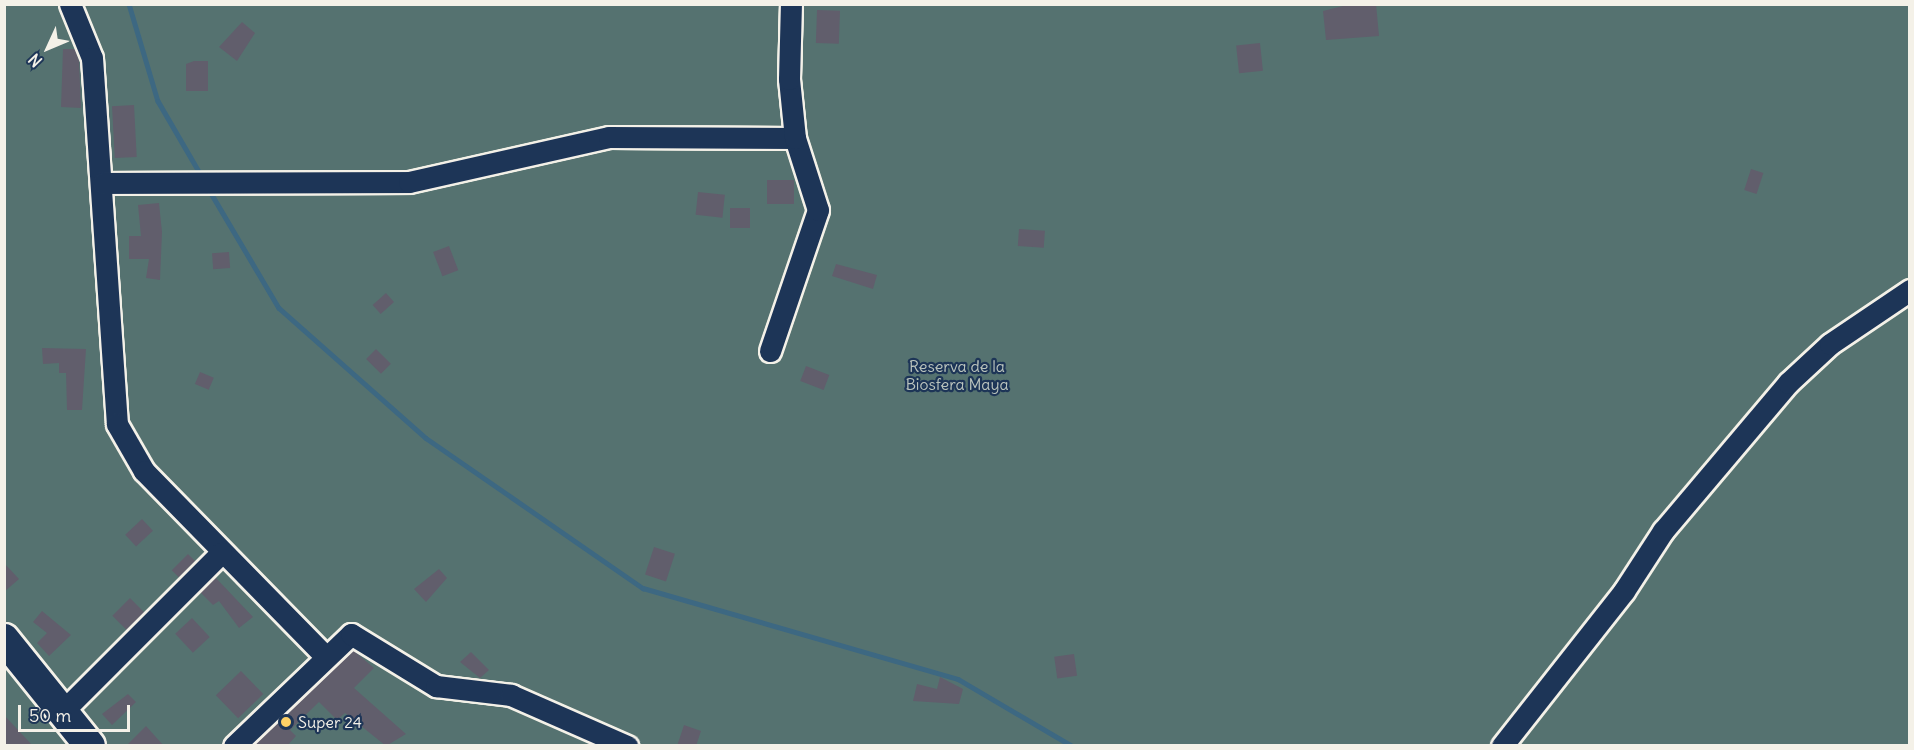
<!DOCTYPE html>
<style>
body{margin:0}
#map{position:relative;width:1914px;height:750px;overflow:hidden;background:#31415d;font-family:Delius,sans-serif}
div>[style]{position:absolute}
.green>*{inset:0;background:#557270;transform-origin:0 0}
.stream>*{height:4.5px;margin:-2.25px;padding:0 2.25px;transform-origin:2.25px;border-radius:2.25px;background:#3d6882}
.building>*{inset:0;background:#615e6c;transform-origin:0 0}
.roads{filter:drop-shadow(2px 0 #f4f1e8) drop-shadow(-2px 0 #f4f1e8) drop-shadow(0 2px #f4f1e8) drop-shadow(0 -2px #f4f1e8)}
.minor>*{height:21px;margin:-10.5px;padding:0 10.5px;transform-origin:10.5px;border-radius:10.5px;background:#1d3557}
.highway>*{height:30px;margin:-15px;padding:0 15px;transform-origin:15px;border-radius:15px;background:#1d3557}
.dots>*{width:16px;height:16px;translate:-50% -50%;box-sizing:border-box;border:3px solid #1d3557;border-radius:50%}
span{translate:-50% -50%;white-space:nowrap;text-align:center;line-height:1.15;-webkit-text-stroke:4.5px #1d3557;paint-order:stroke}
.park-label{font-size:16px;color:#bcc5be}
.poi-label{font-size:16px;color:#f4f1e8}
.left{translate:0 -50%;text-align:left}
.frame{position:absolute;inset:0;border:6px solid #f4f1e8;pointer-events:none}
.north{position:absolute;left:18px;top:18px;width:60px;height:60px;-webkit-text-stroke:4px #1d3557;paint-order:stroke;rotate:226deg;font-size:16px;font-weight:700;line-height:24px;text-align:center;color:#f4f1e8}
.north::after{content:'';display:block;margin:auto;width:21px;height:27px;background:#f4f1e8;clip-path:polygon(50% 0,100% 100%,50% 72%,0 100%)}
.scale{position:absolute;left:18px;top:705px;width:112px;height:27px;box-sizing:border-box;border:3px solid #f4f1e8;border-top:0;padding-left:8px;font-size:18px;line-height:21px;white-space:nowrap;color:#f4f1e8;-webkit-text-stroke:4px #1d3557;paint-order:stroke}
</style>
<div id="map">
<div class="green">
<div style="left:4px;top:5px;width:1905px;height:740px"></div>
</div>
<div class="stream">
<div style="left:129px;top:4px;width:101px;rotate:73.4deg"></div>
<div style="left:158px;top:101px;width:86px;rotate:59.8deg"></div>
<div style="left:208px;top:188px;width:139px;rotate:59.4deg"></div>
<div style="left:279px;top:308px;width:196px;rotate:41.5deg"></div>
<div style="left:426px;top:438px;width:264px;rotate:34.7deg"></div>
<div style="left:643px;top:588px;width:328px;rotate:16.1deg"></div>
<div style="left:958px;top:679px;width:132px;rotate:30.4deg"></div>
</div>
<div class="building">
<div style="clip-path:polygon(1351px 4px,1376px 4px,1379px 36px,1326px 40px,1323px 11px)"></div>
<div style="left:817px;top:10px;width:23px;height:33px;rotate:2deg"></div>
<div style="clip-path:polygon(242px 22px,255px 33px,237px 61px,219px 47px)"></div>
<div style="left:1260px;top:43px;width:28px;height:24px;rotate:84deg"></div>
<div style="clip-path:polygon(63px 49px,75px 49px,79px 61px,81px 108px,61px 107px)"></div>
<div style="clip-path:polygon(194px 61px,208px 61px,208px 91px,186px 91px,186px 64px)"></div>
<div style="left:134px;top:105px;width:52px;height:22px;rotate:87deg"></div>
<div style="left:1751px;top:169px;width:13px;height:22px;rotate:18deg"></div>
<div style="left:767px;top:180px;width:27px;height:24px"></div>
<div style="left:698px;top:192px;width:27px;height:23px;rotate:6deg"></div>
<div style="clip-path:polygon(159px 203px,162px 232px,160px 280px,146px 278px,149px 259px,129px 259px,129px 236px,141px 236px,138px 205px)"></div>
<div style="left:730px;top:208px;width:20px;height:20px"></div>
<div style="left:1019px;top:229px;width:26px;height:17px;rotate:4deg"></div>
<div style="left:449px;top:246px;width:26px;height:17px;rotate:69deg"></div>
<div style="left:229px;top:252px;width:16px;height:17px;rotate:86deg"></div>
<div style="clip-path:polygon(836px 264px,877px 275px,873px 289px,832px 276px)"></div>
<div style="left:386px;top:293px;width:12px;height:18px;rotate:48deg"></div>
<div style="clip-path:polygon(42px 348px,86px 349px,82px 410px,67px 410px,66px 373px,59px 373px,59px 363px,43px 364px)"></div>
<div style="left:376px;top:349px;width:21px;height:14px;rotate:45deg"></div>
<div style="left:806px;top:366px;width:25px;height:16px;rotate:21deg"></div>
<div style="left:200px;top:372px;width:15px;height:13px;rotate:23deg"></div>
<div style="left:142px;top:519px;width:16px;height:23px;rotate:47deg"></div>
<div style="left:654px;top:547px;width:22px;height:29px;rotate:18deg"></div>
<div style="left:188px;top:554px;width:10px;height:23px;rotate:45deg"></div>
<div style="clip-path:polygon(4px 563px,19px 579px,4px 592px)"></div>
<div style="clip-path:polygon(439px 569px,447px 578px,426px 602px,414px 589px)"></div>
<div style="clip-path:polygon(215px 577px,253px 617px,239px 628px,219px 601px,213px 605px,200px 592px)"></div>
<div style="left:130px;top:598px;width:20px;height:25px;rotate:45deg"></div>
<div style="clip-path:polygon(42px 611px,71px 635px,49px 656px,37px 643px,47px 633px,33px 622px)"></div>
<div style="left:192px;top:618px;width:26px;height:23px;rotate:47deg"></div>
<div style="clip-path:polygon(353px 650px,374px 668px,354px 688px,406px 734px,386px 746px,345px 713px,337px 720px,319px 702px,290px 730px,296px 736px,287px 746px,253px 746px)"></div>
<div style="clip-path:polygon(471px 652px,489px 670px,480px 678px,460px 662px)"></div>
<div style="left:1074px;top:654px;width:22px;height:20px;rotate:82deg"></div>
<div style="left:241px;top:671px;width:32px;height:35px;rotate:46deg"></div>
<div style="clip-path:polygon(940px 677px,963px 689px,959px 704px,913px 701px,917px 684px,937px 689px)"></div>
<div style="clip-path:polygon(128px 694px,136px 702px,112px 725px,102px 714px)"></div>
<div style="clip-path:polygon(4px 715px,33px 746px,4px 746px)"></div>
<div style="clip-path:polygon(684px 725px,701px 731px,696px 746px,677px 746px)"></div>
<div style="clip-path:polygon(146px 726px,164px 746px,126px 746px)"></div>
</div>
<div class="roads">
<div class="minor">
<div style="left:70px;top:4px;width:58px;rotate:67.8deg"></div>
<div style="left:92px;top:58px;width:367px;rotate:86.1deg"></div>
<div style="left:117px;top:424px;width:54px;rotate:60.1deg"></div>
<div style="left:144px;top:471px;width:259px;rotate:45.6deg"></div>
<div style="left:103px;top:183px;width:306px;rotate:-0.2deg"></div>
<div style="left:409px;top:182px;width:205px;rotate:-12.7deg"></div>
<div style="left:609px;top:137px;width:186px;rotate:0.3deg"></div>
<div style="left:770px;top:351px;width:149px;rotate:-71.2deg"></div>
<div style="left:818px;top:210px;width:76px;rotate:-107.7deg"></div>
<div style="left:795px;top:138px;width:59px;rotate:-95.8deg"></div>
<div style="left:789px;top:79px;width:75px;rotate:-88.5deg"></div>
<div style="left:60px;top:714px;width:228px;rotate:-45deg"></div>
<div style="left:234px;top:746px;width:162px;rotate:-43.7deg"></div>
<div style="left:351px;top:634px;width:100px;rotate:31.5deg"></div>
<div style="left:436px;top:686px;width:76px;rotate:6.8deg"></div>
<div style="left:511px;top:695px;width:127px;rotate:23.7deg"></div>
<div style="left:1502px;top:746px;width:197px;rotate:-51.8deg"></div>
<div style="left:1624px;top:591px;width:72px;rotate:-57deg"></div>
<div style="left:1663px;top:531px;width:194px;rotate:-49.8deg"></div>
<div style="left:1788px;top:383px;width:57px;rotate:-42.9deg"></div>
<div style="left:1830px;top:344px;width:97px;rotate:-34deg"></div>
</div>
<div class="highway">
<div style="left:4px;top:639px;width:137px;rotate:51.2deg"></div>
</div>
</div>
<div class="dots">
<div style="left:286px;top:722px;background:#ffd166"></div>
</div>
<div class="park-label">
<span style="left:957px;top:375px">Reserva de la<br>Biosfera Maya</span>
</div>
<div class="poi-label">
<span class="left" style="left:298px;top:722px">Super 24</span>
</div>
<div class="frame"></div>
<div class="north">N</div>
<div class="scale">50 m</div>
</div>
